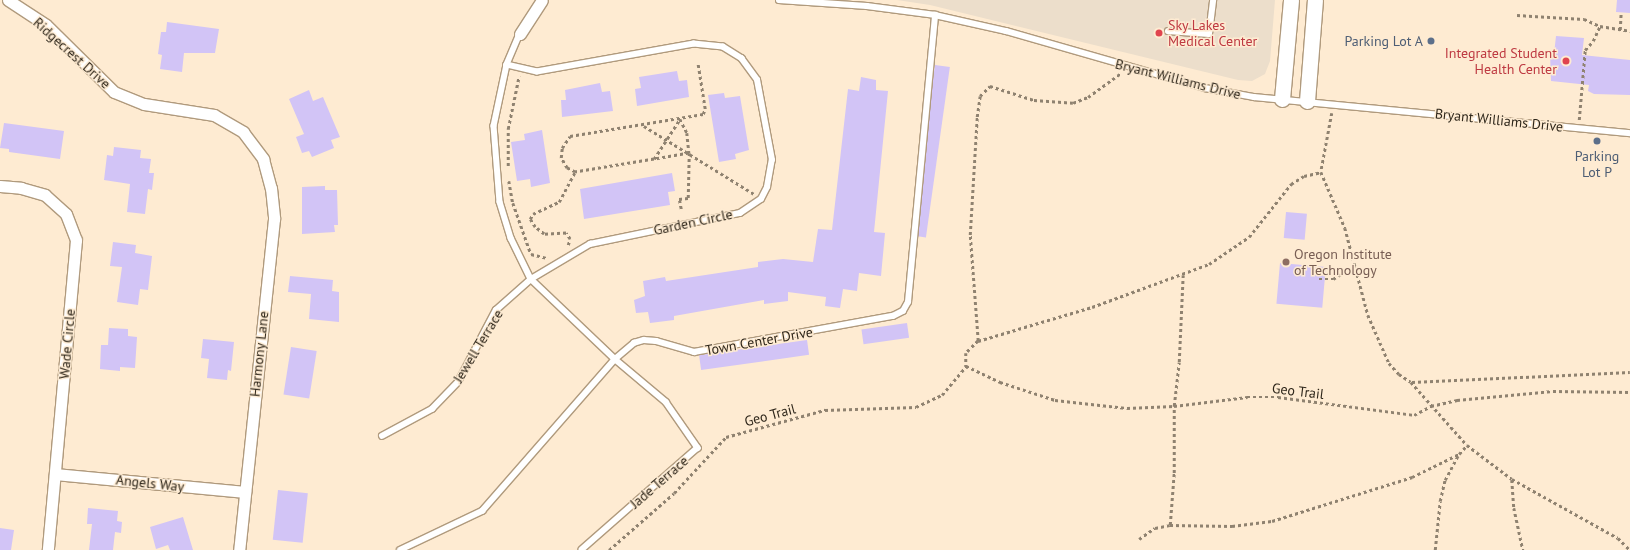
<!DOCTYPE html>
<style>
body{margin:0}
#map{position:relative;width:1630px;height:550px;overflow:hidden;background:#feebd2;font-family:"PT Sans",sans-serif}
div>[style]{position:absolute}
.medical>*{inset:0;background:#ecdecb}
.building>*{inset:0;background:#d2c4f6;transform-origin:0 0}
.path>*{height:2.5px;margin-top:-1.25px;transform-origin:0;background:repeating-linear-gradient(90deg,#8f8270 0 3px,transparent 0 6px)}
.roads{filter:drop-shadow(1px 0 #b09a7d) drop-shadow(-1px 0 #b09a7d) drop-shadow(0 1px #b09a7d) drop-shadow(0 -1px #b09a7d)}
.lane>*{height:5.5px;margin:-2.75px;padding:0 2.75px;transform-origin:2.75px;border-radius:2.75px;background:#fff}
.street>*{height:11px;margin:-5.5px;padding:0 5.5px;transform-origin:5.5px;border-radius:5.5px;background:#fff}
.secondary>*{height:15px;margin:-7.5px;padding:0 7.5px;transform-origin:7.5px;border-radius:7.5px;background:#fff}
.dots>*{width:11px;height:11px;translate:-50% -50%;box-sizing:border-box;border:2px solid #feebd2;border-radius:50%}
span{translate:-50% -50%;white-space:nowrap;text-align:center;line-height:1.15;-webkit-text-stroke:3px #feebd2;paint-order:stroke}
.health-label{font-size:14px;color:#be3a42}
.left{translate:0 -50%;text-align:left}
.right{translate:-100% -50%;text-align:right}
.service-label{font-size:14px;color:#4e5e75}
.street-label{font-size:14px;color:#2e261a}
.education-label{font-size:14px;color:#785e54}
</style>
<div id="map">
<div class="medical">
<div style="clip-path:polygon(897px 0,1275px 0,1270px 61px,1265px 74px,1252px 81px,1238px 80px,930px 5px)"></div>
</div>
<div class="building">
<div style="clip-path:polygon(1617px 0,1630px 0,1630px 13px,1616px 12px)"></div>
<div style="clip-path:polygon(167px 22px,219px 29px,215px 53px,184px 53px,182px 72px,160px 69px,162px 55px,158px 54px,161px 32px,166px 32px)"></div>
<div style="clip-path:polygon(1556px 36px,1584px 38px,1582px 55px,1630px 60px,1630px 95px,1594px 94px,1588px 91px,1589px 85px,1551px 81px,1550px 53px,1554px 54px)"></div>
<div style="left:935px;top:65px;width:15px;height:172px;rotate:8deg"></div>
<div style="clip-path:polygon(677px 71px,679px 81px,687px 80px,689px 97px,637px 106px,635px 89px,641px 88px,639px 77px)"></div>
<div style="clip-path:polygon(861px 77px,876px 80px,876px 90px,888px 91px,874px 232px,885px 233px,881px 276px,859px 273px,857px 291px,843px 289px,840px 308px,825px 306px,826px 297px,788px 292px,788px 301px,764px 304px,764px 300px,674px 316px,674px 320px,650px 323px,648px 312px,636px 313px,634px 300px,645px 296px,643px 281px,665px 277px,666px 281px,758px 267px,758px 262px,783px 259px,813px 262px,818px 229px,832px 230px,848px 89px,859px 91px)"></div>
<div style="clip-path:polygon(600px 83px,602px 92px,610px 91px,613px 111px,562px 117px,561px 100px,566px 100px,565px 90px)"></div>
<div style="clip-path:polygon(309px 90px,313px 101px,323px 97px,340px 137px,331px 140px,334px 148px,312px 157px,309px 151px,302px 153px,296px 137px,304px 134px,289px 99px)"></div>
<div style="clip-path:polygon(724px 93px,725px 98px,740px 96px,749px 150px,735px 154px,736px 159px,719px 162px,708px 95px)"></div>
<div style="clip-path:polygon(4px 123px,64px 131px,60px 159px,9px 152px,9px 149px,0 148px)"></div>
<div style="clip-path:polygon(542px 130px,550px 183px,531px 187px,530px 179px,517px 181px,511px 142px,525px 140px,524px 134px)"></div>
<div style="clip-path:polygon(114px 147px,141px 150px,140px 158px,151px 159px,149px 173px,154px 173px,152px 190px,148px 189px,145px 214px,127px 212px,130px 184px,104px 180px,107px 155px,113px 156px)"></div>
<div style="clip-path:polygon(672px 173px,675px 191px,668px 192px,670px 205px,584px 219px,580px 189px)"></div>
<div style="clip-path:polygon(325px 186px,325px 190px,337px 190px,338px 225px,334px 225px,335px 232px,302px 234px,302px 187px)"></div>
<div style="left:1286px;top:212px;width:21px;height:26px;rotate:5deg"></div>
<div style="clip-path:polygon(113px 242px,136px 245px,135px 253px,152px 256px,148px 290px,140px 289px,138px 305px,117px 302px,122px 267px,110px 266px)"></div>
<div style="left:1280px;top:263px;width:46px;height:41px;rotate:5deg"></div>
<div style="clip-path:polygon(290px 276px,333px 280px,332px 291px,339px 292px,339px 322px,309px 319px,311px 294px,288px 292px)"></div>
<div style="left:907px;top:323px;width:15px;height:46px;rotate:82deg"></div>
<div style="clip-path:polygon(109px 328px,128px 329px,128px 336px,137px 337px,135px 368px,120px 367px,120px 371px,100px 369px,101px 345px,108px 345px)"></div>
<div style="clip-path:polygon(203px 339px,234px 342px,231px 371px,228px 370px,227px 380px,207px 378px,209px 359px,201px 358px)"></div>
<div style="left:807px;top:340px;width:15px;height:109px;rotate:82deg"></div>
<div style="left:291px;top:347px;width:26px;height:48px;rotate:9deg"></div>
<div style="left:278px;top:490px;width:30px;height:50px;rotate:6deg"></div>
<div style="clip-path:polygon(88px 508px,118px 511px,117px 521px,122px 522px,121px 533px,115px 532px,113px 550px,89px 550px,92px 524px,87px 524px)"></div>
<div style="clip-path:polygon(183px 517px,193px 550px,170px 550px,168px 545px,156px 549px,150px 527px)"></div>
<div style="clip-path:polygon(0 528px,14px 530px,11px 550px,0 550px)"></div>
</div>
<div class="path">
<div style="left:1517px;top:15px;width:67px;rotate:3.4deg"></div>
<div style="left:1584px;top:19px;width:17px;rotate:24deg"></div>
<div style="left:1600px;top:26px;width:30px;rotate:9deg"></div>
<div style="left:1620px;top:30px;width:18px;rotate:-87deg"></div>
<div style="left:1332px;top:113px;width:60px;rotate:100.6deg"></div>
<div style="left:1321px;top:172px;width:61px;rotate:66.8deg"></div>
<div style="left:1345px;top:228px;width:90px;rotate:75.2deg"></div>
<div style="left:1368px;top:315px;width:52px;rotate:66.4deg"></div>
<div style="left:1389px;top:363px;width:15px;rotate:48deg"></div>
<div style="left:1399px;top:374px;width:14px;rotate:34deg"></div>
<div style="left:1411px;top:382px;width:84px;rotate:48.4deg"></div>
<div style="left:1467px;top:445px;width:56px;rotate:37.1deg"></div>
<div style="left:1512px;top:479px;width:121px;rotate:29.1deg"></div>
<div style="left:1618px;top:538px;width:17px;rotate:45deg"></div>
<div style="left:1579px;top:120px;width:70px;rotate:-85.1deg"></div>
<div style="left:1585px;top:50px;width:12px;rotate:-48deg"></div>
<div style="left:1593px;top:41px;width:17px;rotate:-65deg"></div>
<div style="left:644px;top:126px;width:129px;rotate:31.7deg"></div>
<div style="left:654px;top:159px;width:48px;rotate:-57deg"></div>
<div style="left:680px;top:119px;width:16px;rotate:63deg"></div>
<div style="left:687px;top:133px;width:20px;rotate:84deg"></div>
<div style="left:689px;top:153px;width:36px;rotate:170deg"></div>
<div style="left:654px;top:159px;width:80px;rotate:170.7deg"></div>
<div style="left:575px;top:172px;width:9px;rotate:-153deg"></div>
<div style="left:567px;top:168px;width:12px;rotate:-121deg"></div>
<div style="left:561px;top:158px;width:10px;rotate:-84deg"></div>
<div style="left:562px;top:148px;width:14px;rotate:-56deg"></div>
<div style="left:570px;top:136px;width:135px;rotate:-9.4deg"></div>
<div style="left:703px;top:114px;width:5px;rotate:-68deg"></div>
<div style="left:705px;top:109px;width:45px;rotate:-99deg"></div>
<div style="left:508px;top:166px;width:37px;rotate:-90deg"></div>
<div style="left:508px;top:129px;width:54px;rotate:-78.3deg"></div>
<div style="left:509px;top:181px;width:22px;rotate:80deg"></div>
<div style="left:513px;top:203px;width:54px;rotate:70.6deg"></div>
<div style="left:531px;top:254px;width:16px;rotate:14deg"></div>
<div style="left:681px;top:209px;width:10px;rotate:-101deg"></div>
<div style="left:679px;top:199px;width:9px;rotate:-6deg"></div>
<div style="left:688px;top:198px;width:45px;rotate:-88.7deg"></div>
<div style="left:568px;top:245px;width:6px;rotate:-72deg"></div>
<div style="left:570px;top:239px;width:7px;rotate:-124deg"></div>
<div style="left:566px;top:233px;width:22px;rotate:177deg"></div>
<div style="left:544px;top:234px;width:11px;rotate:-142deg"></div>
<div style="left:535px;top:227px;width:9px;rotate:-122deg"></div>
<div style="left:530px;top:219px;width:6px;rotate:-59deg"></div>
<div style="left:533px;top:214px;width:29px;rotate:-25deg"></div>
<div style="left:559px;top:202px;width:34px;rotate:-62deg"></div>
<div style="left:1319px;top:279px;width:14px"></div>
<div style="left:1333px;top:279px;width:26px;rotate:-32deg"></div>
<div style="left:978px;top:341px;width:17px;rotate:135deg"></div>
<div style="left:966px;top:353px;width:13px;rotate:90deg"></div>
<div style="left:966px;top:366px;width:38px;rotate:25deg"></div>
<div style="left:1000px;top:382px;width:58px;rotate:18.1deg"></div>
<div style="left:1055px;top:400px;width:72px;rotate:6.3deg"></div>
<div style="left:1127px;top:408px;width:47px;rotate:-2.4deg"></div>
<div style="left:1174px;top:406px;width:74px;rotate:-7deg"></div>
<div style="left:1247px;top:397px;width:31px"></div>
<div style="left:1278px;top:397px;width:137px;rotate:7.5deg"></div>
<div style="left:1414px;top:415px;width:19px;rotate:-28deg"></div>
<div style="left:1431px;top:406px;width:27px;rotate:-13deg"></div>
<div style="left:1457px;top:400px;width:96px;rotate:-5.4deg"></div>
<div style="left:1553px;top:391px;width:77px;rotate:0.7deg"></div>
<div style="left:978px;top:341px;width:106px;rotate:-94.3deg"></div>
<div style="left:970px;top:235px;width:118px;rotate:-86.6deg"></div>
<div style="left:977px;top:117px;width:21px;rotate:-82deg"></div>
<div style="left:980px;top:96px;width:14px;rotate:-45deg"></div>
<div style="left:990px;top:86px;width:46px;rotate:17.7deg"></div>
<div style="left:1034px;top:100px;width:39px;rotate:4deg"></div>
<div style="left:1073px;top:103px;width:16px;rotate:-22deg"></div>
<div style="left:1088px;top:97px;width:41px;rotate:-36deg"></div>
<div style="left:978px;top:341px;width:119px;rotate:-16.6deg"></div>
<div style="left:1092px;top:307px;width:125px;rotate:-20.2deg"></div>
<div style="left:1209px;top:264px;width:48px;rotate:-34deg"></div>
<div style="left:1249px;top:237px;width:68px;rotate:-51.6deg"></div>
<div style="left:1291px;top:184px;width:15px;rotate:-32deg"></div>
<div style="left:1304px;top:176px;width:17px;rotate:-13deg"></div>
<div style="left:1412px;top:382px;width:218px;rotate:-2.6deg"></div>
<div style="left:1512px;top:480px;width:28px;rotate:86deg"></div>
<div style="left:1514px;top:508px;width:43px;rotate:77.9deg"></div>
<div style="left:1170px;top:525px;width:52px;rotate:-85.6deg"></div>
<div style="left:1174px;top:473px;width:67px;rotate:-90deg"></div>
<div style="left:1174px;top:406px;width:44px;rotate:-83.5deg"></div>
<div style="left:1179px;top:362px;width:87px;rotate:-87.4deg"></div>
<div style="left:1139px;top:539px;width:19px;rotate:-35deg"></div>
<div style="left:1155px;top:528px;width:15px;rotate:-11deg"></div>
<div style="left:1170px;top:525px;width:62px;rotate:0.9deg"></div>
<div style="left:1232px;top:526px;width:40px;rotate:-7.1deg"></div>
<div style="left:1272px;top:521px;width:147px;rotate:-17.4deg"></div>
<div style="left:1412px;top:477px;width:52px;rotate:-26.1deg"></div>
<div style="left:1459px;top:454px;width:12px;rotate:-48deg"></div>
<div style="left:609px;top:550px;width:86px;rotate:-41.2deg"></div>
<div style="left:674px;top:493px;width:76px;rotate:-47.1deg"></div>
<div style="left:726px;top:437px;width:103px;rotate:-15.3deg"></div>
<div style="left:825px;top:410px;width:91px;rotate:-1.9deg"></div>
<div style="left:916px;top:407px;width:29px;rotate:-25deg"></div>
<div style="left:942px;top:395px;width:38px;rotate:-50deg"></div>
<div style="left:1435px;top:550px;width:49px;rotate:-84.2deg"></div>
<div style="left:1440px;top:501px;width:22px;rotate:-77deg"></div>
<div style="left:1445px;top:480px;width:30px;rotate:-62deg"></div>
</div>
<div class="roads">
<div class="lane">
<div style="left:779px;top:0;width:88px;rotate:3.9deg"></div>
<div style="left:867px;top:6px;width:69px;rotate:7.5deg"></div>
<div style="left:935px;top:15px;width:73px;rotate:12.7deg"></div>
<div style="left:1006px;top:31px;width:207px;rotate:16deg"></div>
<div style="left:1205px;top:88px;width:50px;rotate:10.4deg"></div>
<div style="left:1254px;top:97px;width:378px;rotate:5.5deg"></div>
<div style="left:1168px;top:31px;width:41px;rotate:4.2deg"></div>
<div style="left:1209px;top:34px;width:34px;rotate:-83deg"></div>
<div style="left:520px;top:34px;width:34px;rotate:113deg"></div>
<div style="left:507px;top:65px;width:62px;rotate:102deg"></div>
<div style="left:494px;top:126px;width:76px;rotate:85.5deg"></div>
<div style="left:500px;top:202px;width:38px;rotate:73deg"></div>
<div style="left:511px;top:238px;width:46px;rotate:64deg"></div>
<div style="left:531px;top:279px;width:116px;rotate:43.6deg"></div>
<div style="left:615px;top:359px;width:67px;rotate:40.1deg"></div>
<div style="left:666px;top:402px;width:56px;rotate:55.2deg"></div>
<div style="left:698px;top:448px;width:154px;rotate:138.7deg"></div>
<div style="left:382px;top:436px;width:57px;rotate:-28.4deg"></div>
<div style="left:432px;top:409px;width:37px;rotate:-46deg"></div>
<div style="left:458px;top:382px;width:81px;rotate:-62.2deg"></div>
<div style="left:496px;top:310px;width:47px;rotate:-41.5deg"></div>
<div style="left:531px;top:279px;width:69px;rotate:-30.7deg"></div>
<div style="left:590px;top:244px;width:153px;rotate:-11.7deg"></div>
<div style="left:740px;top:213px;width:25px;rotate:-34deg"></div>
<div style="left:761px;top:199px;width:13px;rotate:-63deg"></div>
<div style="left:767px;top:187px;width:27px;rotate:-80deg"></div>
<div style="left:772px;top:160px;width:81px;rotate:-100.6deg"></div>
<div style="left:757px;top:80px;width:26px;rotate:-126deg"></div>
<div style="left:742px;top:59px;width:22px;rotate:-148deg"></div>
<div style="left:723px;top:47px;width:29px;rotate:-174deg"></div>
<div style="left:694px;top:44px;width:159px;rotate:169.9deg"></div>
<div style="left:537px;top:72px;width:31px;rotate:-167deg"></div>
<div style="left:400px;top:550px;width:91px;rotate:-25.4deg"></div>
<div style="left:482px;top:511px;width:202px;rotate:-48.8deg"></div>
<div style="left:615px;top:359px;width:25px;rotate:-40deg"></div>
<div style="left:634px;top:343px;width:10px;rotate:-17deg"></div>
<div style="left:644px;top:340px;width:12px;rotate:5deg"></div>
<div style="left:656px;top:341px;width:40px;rotate:16deg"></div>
<div style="left:694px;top:352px;width:202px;rotate:-10.3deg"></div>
<div style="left:893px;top:316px;width:11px;rotate:-27deg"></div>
<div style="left:903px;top:311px;width:10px;rotate:-61deg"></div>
<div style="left:908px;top:302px;width:288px;rotate:-84.6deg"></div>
</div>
<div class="street">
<div style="left:8px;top:0;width:45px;rotate:33.3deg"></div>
<div style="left:46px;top:25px;width:95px;rotate:44.6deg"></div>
<div style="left:114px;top:92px;width:32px;rotate:22deg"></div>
<div style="left:144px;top:104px;width:71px;rotate:8.9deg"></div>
<div style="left:214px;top:115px;width:34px;rotate:30deg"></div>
<div style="left:243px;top:132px;width:34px;rotate:53deg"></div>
<div style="left:263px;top:159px;width:30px;rotate:75deg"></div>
<div style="left:271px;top:188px;width:31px;rotate:84deg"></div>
<div style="left:274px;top:219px;width:333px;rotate:96deg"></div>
<div style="left:520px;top:34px;width:40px;rotate:-57.1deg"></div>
<div style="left:0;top:186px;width:21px;rotate:5deg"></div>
<div style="left:21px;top:188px;width:25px;rotate:16deg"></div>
<div style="left:45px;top:195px;width:28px;rotate:42deg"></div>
<div style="left:66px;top:214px;width:28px;rotate:69deg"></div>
<div style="left:76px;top:240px;width:311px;rotate:95.2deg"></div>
<div style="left:55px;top:474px;width:191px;rotate:5.4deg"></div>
</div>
<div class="secondary">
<div style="left:1282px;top:99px;width:99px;rotate:-84.8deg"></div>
<div style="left:1307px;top:101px;width:101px;rotate:-85.5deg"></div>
</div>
</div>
<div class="dots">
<div style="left:1159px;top:33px;background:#e0444e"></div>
<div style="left:1431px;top:41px;background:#5c6f8a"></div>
<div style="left:1566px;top:61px;background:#e0444e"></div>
<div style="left:1597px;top:141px;background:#5c6f8a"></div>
<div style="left:1286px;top:262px;background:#8d6e63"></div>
</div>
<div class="health-label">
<span class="left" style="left:1168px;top:33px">Sky Lakes<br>Medical Center</span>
<span class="right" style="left:1557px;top:61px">Integrated Student<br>Health Center</span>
</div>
<div class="service-label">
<span class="right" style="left:1423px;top:41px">Parking Lot A</span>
<span style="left:1597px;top:164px">Parking<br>Lot P</span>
</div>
<div class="street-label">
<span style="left:72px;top:53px;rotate:42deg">Ridgecrest Drive</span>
<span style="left:1178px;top:79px;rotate:14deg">Bryant Williams Drive</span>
<span style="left:1499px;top:120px;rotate:6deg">Bryant Williams Drive</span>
<span style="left:693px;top:222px;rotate:-12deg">Garden Circle</span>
<span style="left:759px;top:341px;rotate:-10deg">Town Center Drive</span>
<span style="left:67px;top:344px;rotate:-85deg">Wade Circle</span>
<span style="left:478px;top:346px;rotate:-59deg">Jewell Terrace</span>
<span style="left:259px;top:354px;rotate:-84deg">Harmony Lane</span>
<span style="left:1298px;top:391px;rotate:7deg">Geo Trail</span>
<span style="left:770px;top:415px;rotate:-15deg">Geo Trail</span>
<span style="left:659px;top:482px;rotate:-41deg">Jade Terrace</span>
<span style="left:150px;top:483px;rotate:6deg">Angels Way</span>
</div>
<div class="education-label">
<span class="left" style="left:1294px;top:262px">Oregon Institute<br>of Technology</span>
</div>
</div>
